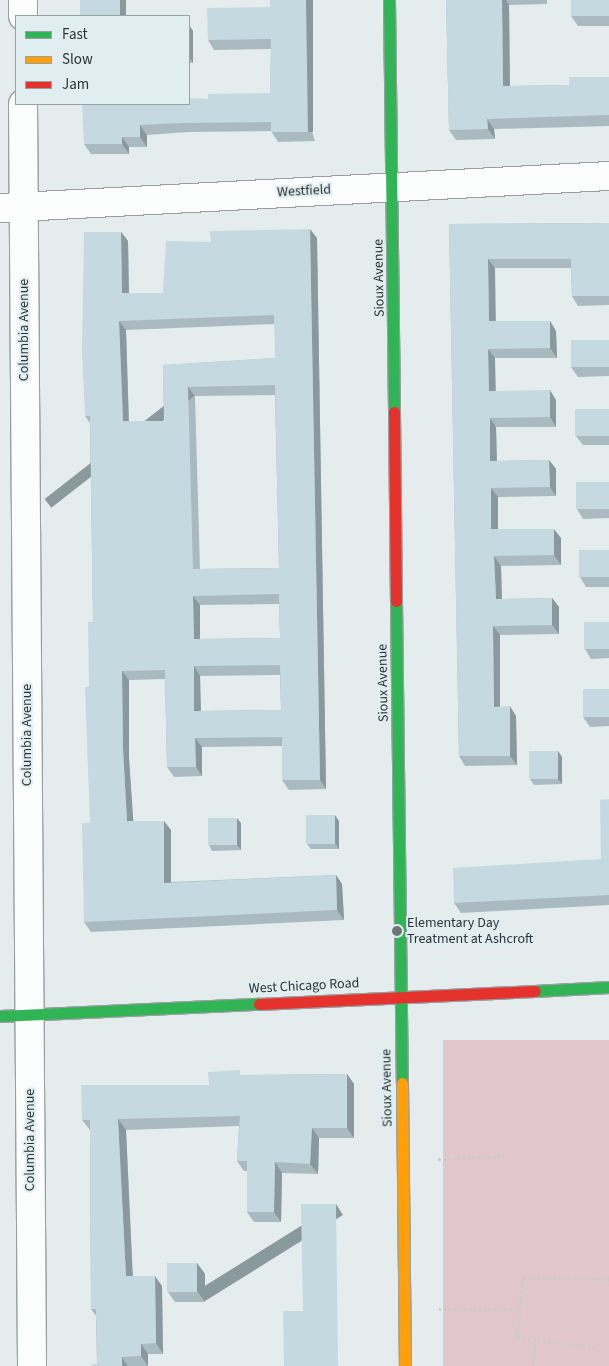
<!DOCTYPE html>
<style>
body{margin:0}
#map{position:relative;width:609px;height:1366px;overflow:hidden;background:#e4ecee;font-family:"Source Sans 3",sans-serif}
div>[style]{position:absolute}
.green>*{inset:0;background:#e1c7cd;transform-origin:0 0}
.path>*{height:3px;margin-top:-1.5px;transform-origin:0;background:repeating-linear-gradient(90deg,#cacccd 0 2.5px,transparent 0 5px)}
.roads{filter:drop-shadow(1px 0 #9aa0a2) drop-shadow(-1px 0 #9aa0a2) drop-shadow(0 1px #9aa0a2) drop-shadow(0 -1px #9aa0a2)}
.street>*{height:28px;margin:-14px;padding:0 14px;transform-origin:14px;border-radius:14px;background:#fbfcfc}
.fast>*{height:11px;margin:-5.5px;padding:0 5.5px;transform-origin:5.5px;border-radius:5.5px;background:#30b455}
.slow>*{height:11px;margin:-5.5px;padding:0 5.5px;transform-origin:5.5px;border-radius:5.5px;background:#ff9f0a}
.jam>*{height:11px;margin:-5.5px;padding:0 5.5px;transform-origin:5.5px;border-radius:5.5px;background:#e5322d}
.wall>*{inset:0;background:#a9bbc1}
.shaded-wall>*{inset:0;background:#8a999d;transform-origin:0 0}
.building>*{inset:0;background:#c5dae0;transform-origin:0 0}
.dots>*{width:14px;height:14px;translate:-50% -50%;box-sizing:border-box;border:2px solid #e0eef2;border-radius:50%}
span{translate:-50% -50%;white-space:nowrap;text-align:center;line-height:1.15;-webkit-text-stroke:4px #e0eef2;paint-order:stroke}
.street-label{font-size:14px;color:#2e3335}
.poi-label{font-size:14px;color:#2e3335}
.left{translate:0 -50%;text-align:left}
.legend{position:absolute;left:15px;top:15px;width:175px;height:90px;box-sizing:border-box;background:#e0eef2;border:1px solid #99a3a6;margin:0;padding:6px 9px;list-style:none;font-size:15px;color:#2e3335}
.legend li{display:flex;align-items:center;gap:10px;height:25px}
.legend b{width:25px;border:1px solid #99a3a6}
</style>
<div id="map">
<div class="green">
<div style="left:609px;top:1040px;width:326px;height:166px;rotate:90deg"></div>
</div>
<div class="path">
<div style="left:438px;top:1159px;width:67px;rotate:-2.6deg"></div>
<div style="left:439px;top:1309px;width:81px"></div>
<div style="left:595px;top:1347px;width:79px;rotate:-173.4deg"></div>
<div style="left:517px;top:1338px;width:60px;rotate:-84.3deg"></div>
<div style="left:523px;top:1278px;width:86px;rotate:0.7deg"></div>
<div style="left:533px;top:1366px;width:26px;rotate:-86deg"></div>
</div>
<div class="roads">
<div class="street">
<div style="left:23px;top:0;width:16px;rotate:90deg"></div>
<div style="left:23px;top:104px;width:1262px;rotate:89.59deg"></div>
<div style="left:0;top:208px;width:610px;rotate:-3.01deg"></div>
</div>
<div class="fast">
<div style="left:389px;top:0;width:412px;rotate:89.3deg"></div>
<div style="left:396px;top:601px;width:482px;rotate:89.3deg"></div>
<div style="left:535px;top:991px;width:74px;rotate:-3.1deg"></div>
<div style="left:0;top:1016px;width:259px;rotate:-2.7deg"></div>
</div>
<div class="slow">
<div style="left:402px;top:1083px;width:283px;rotate:89.4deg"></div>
</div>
<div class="jam">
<div style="left:394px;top:412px;width:189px;rotate:89.4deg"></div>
<div style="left:259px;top:1004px;width:276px;rotate:-2.7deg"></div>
</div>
</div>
<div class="wall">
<div style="clip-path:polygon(446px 0,547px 0,547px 4px,509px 5px,510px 86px,569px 85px,609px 77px,609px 126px,494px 129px,495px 139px,456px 140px,449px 130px)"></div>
<div style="clip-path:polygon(609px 0,609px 26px,578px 26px,571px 16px)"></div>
<div style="clip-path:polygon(270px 7px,315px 141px,278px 142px,271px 131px,188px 132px,147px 135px,147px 147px,129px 147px,129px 154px,91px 154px,84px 144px,208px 99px,270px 93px,271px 49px,214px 50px,208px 40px)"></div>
<div style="clip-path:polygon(189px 25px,193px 31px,193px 63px,189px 63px)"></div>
<div style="clip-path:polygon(609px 223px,609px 305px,578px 306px,572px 296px,571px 268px,495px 268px,495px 321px,550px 321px,556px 331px,557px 358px,495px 358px,495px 391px,556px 400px,556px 427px,496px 427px,497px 461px,549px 460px,556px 469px,556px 496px,498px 497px,498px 529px,561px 538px,561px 565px,501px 566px,502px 599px,552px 598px,559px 607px,559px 634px,500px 635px,500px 707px,516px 716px,517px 765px,465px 766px,459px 756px,449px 224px)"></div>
<div style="clip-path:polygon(evenodd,121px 232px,128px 241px,129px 293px,163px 293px,211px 242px,317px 238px,326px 789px,289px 790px,282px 780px,282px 746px,202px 747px,202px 776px,174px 777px,167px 767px,165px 679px,129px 680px,129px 758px,133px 821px,171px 830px,171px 882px,336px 875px,342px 884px,344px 920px,91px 932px,84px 922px,90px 823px,89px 687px,93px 622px,90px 423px,85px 416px,121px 232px,275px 324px,275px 358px,163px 365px,164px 421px,129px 421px,126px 330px,275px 324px,121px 232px,275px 395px,279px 568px,200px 569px,195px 396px,275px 395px,121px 232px,279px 604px,280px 638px,200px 639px,200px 605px,279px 604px,121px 232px,280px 675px,281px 710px,201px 711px,200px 676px,280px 675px)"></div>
<div style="clip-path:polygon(609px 340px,609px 376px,578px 377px,571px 367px)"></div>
<div style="clip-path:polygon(609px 409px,609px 445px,583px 445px,576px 436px)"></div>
<div style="clip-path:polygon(609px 482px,609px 518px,583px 519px,577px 509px)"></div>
<div style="clip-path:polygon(609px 550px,609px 587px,586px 587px,580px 577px)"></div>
<div style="clip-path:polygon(609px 622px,609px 658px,591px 659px,585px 649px)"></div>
<div style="clip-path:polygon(609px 689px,609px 726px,590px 727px,583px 717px)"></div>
<div style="clip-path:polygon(558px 751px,562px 757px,562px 784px,534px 785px,530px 779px)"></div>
<div style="clip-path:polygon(609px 799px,609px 905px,461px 913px,454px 903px,601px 859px)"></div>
<div style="clip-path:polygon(339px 821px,339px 849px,311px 849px,307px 844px)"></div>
<div style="clip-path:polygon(241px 823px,241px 850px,212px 851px,209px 845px)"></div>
<div style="clip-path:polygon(347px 1074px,354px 1084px,354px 1138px,319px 1138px,318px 1174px,282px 1173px,281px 1222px,254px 1222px,247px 1212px,247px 1171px,244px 1171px,237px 1161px,239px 1126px,126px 1130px,133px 1276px,162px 1286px,163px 1354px,148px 1354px,148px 1366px,92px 1366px,97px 1364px,96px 1316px,91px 1309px,90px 1130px,82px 1120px,209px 1085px,243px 1075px)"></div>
<div style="clip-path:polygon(197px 1263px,205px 1274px,205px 1302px,175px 1302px,168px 1292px)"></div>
</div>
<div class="shaded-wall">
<div style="left:120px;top:0;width:6px;height:16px"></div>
<div style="left:306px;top:0;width:7px;height:132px"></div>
<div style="clip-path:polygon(502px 0,506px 0,509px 5px,510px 96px,503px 86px)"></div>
<div style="clip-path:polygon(189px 25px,193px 31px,193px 63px,189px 57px)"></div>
<div style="clip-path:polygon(487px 119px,494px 129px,495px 139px,488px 129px)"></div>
<div style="clip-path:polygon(140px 125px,147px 135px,147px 147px,140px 137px)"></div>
<div style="clip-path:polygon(122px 137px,129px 147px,129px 154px,122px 144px)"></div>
<div style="clip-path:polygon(310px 229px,317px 238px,326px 789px,320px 780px)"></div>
<div style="clip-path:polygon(121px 232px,128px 241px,129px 303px,122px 293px)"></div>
<div style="clip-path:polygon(488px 259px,495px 268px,496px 331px,489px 321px)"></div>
<div style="clip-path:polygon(119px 321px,126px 330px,129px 431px,123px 421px)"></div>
<div style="clip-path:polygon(550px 321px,556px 331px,557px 358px,550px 348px)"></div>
<div style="clip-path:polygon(488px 349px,495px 358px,496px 400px,489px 391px)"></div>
<div style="left:188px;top:387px;width:11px;height:182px;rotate:52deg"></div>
<div style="clip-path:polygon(550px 390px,556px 400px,556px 427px,550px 417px)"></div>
<div style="clip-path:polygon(490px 418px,496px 427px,497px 470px,490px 461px)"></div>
<div style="clip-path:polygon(549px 460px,556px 469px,556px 496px,550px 487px)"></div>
<div style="clip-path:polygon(491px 488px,498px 497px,498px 539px,491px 529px)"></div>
<div style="clip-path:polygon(554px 529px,561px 538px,561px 565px,554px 555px)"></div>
<div style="clip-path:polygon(494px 556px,501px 566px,502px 608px,496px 599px)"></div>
<div style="clip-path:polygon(193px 596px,200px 605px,200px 648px,194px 639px)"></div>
<div style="clip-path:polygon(552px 598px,559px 607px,559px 634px,552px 625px)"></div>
<div style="clip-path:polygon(493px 626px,500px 635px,500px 716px,494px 707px)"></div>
<div style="clip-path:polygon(194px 666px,200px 676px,201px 720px,194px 711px)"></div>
<div style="clip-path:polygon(122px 671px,129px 680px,129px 758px,134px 831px,127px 821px,123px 749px)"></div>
<div style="clip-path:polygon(510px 706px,516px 716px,517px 765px,510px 756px)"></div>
<div style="clip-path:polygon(195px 738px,202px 747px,202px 776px,196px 767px)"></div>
<div style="clip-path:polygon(558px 751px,562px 757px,562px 784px,558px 779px)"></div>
<div style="clip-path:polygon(335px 815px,339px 821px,339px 849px,335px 843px)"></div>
<div style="clip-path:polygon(237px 818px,241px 823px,241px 850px,237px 845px)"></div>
<div style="clip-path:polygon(164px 821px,171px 830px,171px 892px,164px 883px)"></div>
<div style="clip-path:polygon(336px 875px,342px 884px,344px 920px,337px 910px)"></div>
<div style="clip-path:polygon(347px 1074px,354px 1084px,354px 1138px,347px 1128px)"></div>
<div style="clip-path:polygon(118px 1119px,126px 1130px,133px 1286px,126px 1276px)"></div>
<div style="clip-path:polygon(312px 1128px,319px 1138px,318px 1174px,310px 1164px)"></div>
<div style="clip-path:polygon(275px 1162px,282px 1173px,281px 1222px,274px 1212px)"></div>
<div style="left:336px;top:1204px;width:13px;height:162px;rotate:58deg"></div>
<div style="clip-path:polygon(197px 1263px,205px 1274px,205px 1302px,197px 1291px)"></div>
<div style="clip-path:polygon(155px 1276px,162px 1286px,163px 1354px,156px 1343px)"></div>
<div style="clip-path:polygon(141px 1344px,148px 1354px,148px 1366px,141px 1356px)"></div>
<div style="clip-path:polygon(122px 1357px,128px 1366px,122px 1366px)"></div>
</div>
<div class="building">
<div style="left:80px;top:0;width:40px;height:16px"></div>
<div style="clip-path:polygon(270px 0,306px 0,308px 132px,271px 132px,271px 122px,181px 123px,140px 125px,140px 137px,122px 137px,122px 144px,84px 144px,82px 104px,189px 104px,189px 98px,208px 99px,208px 94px,270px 93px,271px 39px,208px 40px,207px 8px,270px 7px)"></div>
<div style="clip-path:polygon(446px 0,502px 0,503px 86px,569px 85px,569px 77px,609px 77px,609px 115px,487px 119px,488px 129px,449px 130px)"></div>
<div style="left:571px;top:0;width:38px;height:16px"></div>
<div style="clip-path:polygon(609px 223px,609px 296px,572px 296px,571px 259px,488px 259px,489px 321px,550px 321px,550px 348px,488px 349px,489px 391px,550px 390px,550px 417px,490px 418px,490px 461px,549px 460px,550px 487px,491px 488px,491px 529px,554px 529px,554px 555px,494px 556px,496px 599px,552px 598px,552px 625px,493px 626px,494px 707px,510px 706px,510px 756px,459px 756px,449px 224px)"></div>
<div style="clip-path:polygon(evenodd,310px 229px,320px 780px,282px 780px,282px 737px,195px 738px,196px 767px,167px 767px,165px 670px,122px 671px,123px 749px,127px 821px,164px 821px,164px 883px,336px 875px,337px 910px,84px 922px,82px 823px,90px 823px,85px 687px,89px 687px,88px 622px,93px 622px,90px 416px,85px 416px,82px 352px,84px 232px,121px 232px,122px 293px,163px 293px,166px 241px,211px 242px,210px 231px,310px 229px,274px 315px,275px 358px,163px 365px,164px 421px,123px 421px,119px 321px,274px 315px,310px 229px,275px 385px,279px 568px,193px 569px,188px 387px,275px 385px,310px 229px,279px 594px,280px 638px,194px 639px,193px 596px,279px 594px,310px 229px,280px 665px,281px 710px,194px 711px,194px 666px,280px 665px)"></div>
<div style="left:571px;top:340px;width:38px;height:27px"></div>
<div style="left:575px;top:409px;width:34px;height:27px"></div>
<div style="left:576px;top:482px;width:33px;height:27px"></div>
<div style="left:579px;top:550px;width:30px;height:27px"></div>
<div style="left:584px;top:622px;width:25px;height:27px"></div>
<div style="left:609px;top:689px;width:28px;height:26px;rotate:90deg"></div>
<div style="left:558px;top:751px;width:28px;height:29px;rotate:90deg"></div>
<div style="clip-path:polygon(609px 799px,609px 895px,454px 903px,453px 868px,601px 859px,600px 800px)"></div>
<div style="left:306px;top:815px;width:29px;height:29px"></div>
<div style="left:208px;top:818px;width:29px;height:27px"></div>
<div style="clip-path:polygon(240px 1070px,240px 1075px,347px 1074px,347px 1128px,312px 1128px,310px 1164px,275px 1162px,274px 1212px,247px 1212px,247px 1161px,237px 1161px,240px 1116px,118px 1119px,126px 1276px,155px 1276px,156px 1343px,141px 1344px,141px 1356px,122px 1357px,122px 1366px,92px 1366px,92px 1364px,97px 1364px,96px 1309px,91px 1309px,90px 1120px,82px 1120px,81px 1085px,209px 1085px,208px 1072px)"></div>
<div style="clip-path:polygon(301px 1204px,336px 1204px,338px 1366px,284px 1366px,283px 1311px,303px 1311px)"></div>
<div style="left:167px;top:1263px;width:30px;height:29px"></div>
</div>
<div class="dots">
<div style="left:397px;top:931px;background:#6e7476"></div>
</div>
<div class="street-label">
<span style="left:304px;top:191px;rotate:-3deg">Westfield</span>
<span style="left:379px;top:278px;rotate:-91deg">Sioux Avenue</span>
<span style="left:24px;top:330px;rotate:-90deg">Columbia Avenue</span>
<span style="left:383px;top:683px;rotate:-91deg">Sioux Avenue</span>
<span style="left:27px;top:735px;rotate:-90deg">Columbia Avenue</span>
<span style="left:304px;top:986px;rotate:-3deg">West Chicago Road</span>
<span style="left:387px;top:1088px;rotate:-91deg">Sioux Avenue</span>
<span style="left:30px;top:1140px;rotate:-90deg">Columbia Avenue</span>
</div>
<div class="poi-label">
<span class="left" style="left:407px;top:931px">Elementary Day<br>Treatment at Ashcroft</span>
</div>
<ul class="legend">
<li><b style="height:6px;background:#30b455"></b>Fast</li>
<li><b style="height:6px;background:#ff9f0a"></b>Slow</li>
<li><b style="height:6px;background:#e5322d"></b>Jam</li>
</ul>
</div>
